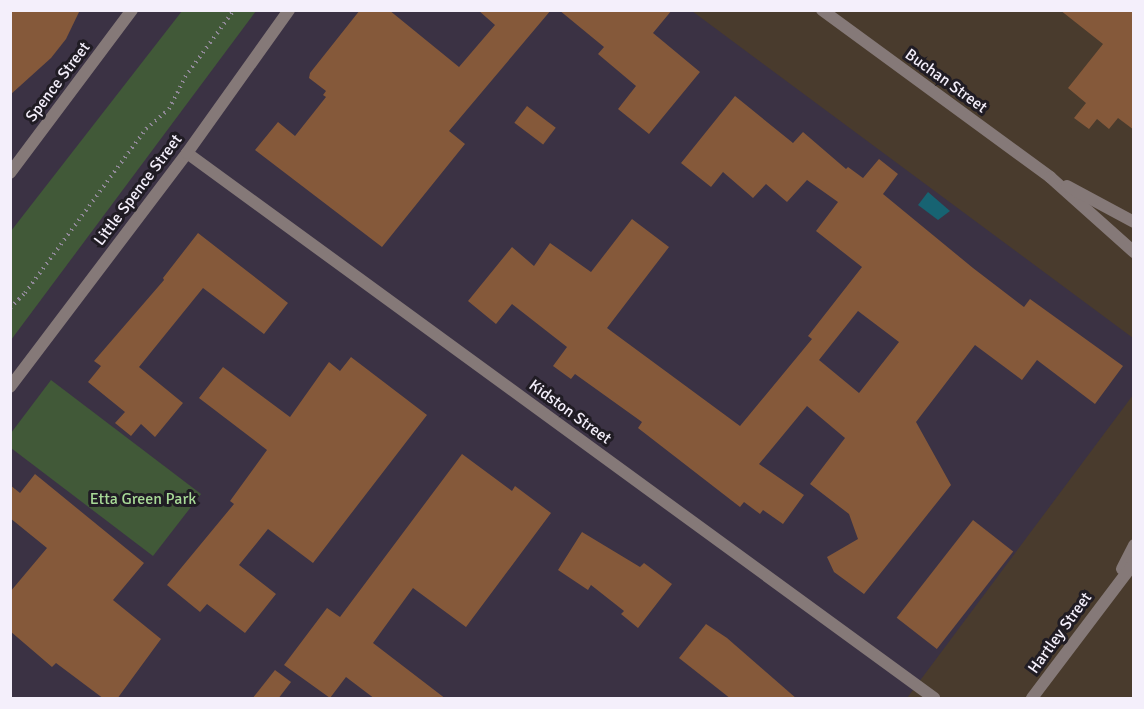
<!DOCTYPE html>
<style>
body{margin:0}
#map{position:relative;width:1144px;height:709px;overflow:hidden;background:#3b3244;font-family:Signika,sans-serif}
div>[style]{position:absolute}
.industrial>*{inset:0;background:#493b2d}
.green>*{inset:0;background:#415938}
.water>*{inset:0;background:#176372}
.building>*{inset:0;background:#85593a;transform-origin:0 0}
.path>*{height:4px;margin-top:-2px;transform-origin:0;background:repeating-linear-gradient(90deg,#908998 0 1.5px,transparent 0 6px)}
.minor>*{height:12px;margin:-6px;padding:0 6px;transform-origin:6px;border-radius:6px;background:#857978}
.tertiary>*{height:12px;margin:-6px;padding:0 6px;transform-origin:6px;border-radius:6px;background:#857978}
span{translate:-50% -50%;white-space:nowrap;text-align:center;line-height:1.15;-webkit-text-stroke:6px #201c24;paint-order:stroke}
.street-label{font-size:16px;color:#f4effb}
.park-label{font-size:16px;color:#a8da97}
.frame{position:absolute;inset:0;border:12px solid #f4effb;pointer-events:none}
</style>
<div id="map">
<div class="industrial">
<div style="clip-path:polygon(692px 11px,1133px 11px,1133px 338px)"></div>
<div style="clip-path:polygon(1133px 395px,1133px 698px,907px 698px)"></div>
</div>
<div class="green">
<div style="clip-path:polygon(182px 11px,256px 11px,11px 340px,11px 231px)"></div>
<div style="clip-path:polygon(51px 380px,201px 494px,153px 556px,11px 448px,11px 433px)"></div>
</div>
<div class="water">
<div style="clip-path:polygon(928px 192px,950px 211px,938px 220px,918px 205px)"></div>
</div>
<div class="building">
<div style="clip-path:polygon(10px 10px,80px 10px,66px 39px,51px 58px,10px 95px)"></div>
<div style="clip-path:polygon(360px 10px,389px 10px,459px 67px,495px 25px,478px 10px,551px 10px,449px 131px,465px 144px,382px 247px,255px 150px,278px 122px,295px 136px,326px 97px,323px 95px,326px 91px,309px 78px,310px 73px)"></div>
<div style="clip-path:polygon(559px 10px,672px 10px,653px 33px,700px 72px,649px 134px,618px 109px,636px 86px,598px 54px,604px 47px)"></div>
<div style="clip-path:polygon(1060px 10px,1134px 10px,1134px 130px,1118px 118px,1109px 129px,1097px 119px,1089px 129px,1074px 118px,1086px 103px,1068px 88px,1103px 44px)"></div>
<div style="clip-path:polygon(evenodd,735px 96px,793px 143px,803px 132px,846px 169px,848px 167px,863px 178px,879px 159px,898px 174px,883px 194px,973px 268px,1024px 307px,1030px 299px,1123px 366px,1095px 404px,1037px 360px,1022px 380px,975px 345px,916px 422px,951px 485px,864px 594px,834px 572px,827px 557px,858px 539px,849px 514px,810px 484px,845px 438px,807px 406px,759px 464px,804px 495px,783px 524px,763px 510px,760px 514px,744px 502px,740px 507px,638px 428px,642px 422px,575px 374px,571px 379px,553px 366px,567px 347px,512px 304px,496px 324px,468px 301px,512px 247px,534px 266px,550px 243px,591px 272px,632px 219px,669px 247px,607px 328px,740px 426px,812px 339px,808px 336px,862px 267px,816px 231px,838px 202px,807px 180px,787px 202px,766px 184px,753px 198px,723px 172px,711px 187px,681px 163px,735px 96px,858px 311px,899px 342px,859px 393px,819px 360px,858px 311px)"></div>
<div style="left:527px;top:106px;width:36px;height:21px;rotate:37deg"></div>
<div style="clip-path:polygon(198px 233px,288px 303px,264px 334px,203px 288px,139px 367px,183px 403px,155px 437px,141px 424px,131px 436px,115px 423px,125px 412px,88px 382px,101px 366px,94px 361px,164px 280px,163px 278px)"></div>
<div style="clip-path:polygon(351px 357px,427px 415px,313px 563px,268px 529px,239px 565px,276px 594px,245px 633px,207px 604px,200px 612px,167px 585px,234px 504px,230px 501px,267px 450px,199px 398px,223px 367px,290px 417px,329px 362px,340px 371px)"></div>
<div style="clip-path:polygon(462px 454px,512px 491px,515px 486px,551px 513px,466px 627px,413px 588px,373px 643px,446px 699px,375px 699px,346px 677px,330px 698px,284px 665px,327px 608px,340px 617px)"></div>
<div style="clip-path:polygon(35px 474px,144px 563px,113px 600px,161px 639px,117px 699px,104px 699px,56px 663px,52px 667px,10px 631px,10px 592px,47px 548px,10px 518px,10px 485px,20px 493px)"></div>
<div style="left:973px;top:520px;width:51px;height:124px;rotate:38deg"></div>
<div style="clip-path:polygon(582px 532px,640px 567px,644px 563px,672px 584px,638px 628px,621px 614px,624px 611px,591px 585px,588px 590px,558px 570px)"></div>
<div style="clip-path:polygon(706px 624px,727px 638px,797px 699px,731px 699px,679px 658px)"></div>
<div style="clip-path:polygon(275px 670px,291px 682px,278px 699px,252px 699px)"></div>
</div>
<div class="path">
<div style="left:10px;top:308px;width:21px;rotate:-45deg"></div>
<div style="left:25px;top:293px;width:204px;rotate:-53.6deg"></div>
<div style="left:146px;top:129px;width:30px;rotate:-41deg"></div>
<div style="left:169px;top:109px;width:36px;rotate:-63deg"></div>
<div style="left:185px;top:77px;width:83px;rotate:-53.8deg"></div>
</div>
<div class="minor">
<div style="left:822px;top:10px;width:283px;rotate:36.2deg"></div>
<div style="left:1050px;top:177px;width:113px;rotate:41.8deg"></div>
<div style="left:187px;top:153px;width:925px;rotate:36.11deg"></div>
<div style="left:1067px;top:186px;width:76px;rotate:28.2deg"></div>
<div style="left:10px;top:387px;width:293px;rotate:-52.9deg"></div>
<div style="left:187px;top:153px;width:176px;rotate:-54.5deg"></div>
<div style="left:1122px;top:569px;width:27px;rotate:-63deg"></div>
<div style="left:1032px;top:698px;width:169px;rotate:-52.9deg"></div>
</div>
<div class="tertiary">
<div style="left:10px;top:173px;width:204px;rotate:-53.2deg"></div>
</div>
<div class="street-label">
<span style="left:946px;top:81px;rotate:36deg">Buchan Street</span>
<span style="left:58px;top:82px;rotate:-53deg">Spence Street</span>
<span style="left:138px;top:190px;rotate:-53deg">Little Spence Street</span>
<span style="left:570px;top:412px;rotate:36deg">Kidston Street</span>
<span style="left:1060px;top:633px;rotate:-54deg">Hartley Street</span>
</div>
<div class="park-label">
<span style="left:143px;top:499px">Etta Green Park</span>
</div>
<div class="frame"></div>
</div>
